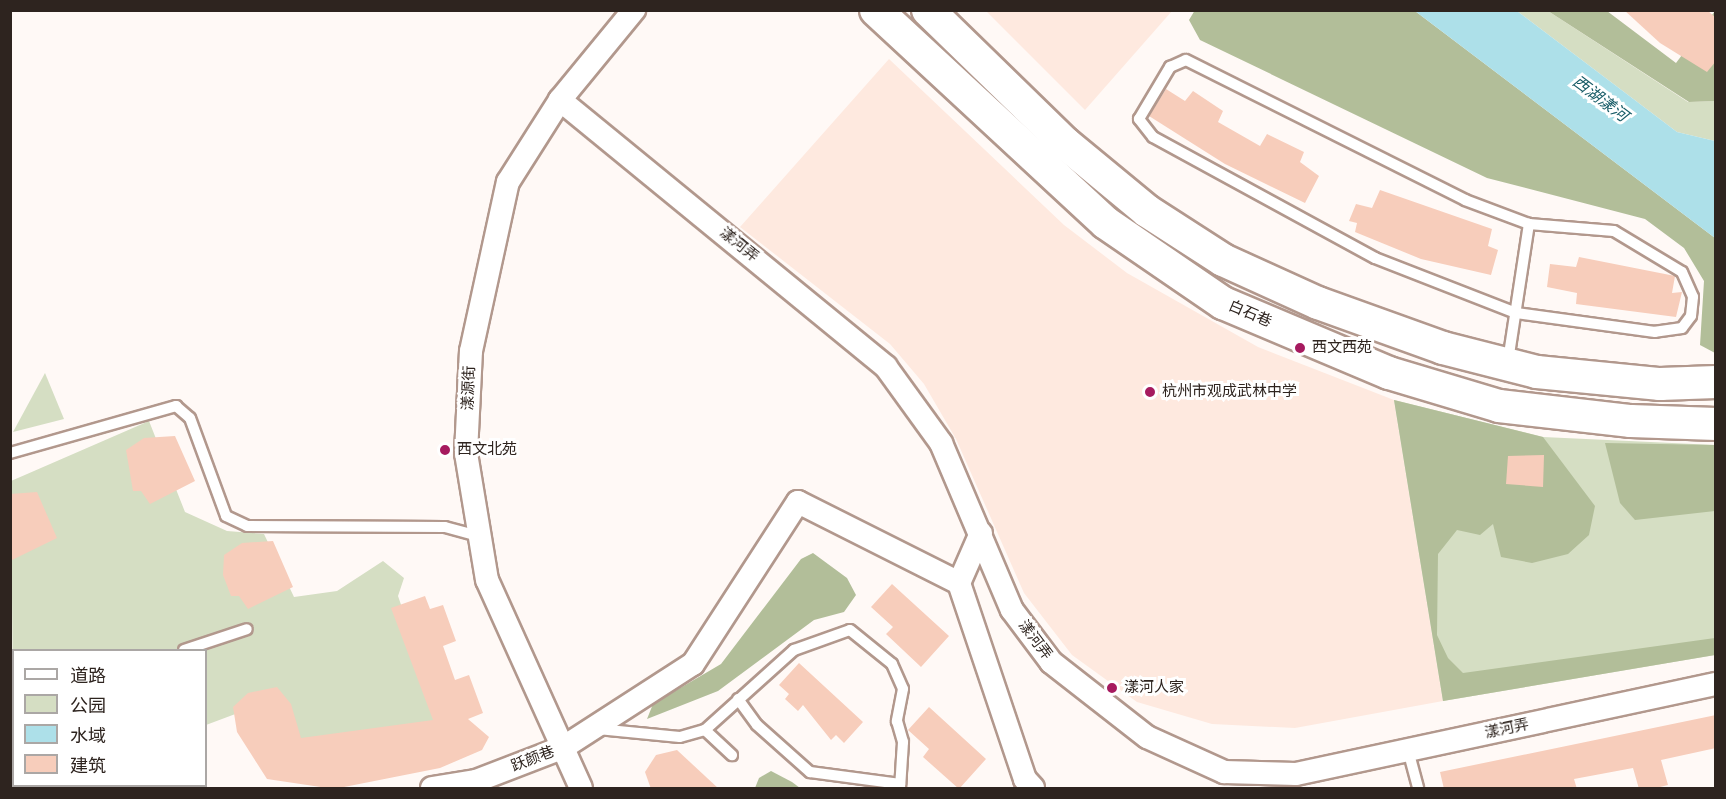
<!DOCTYPE html>
<meta charset="utf-8">
<style>
body{margin:0}
#map{position:relative;width:1726px;height:799px;overflow:hidden;background:#fff9f6;font-family:"Fira Sans Condensed","Noto Sans SC",sans-serif}
div>[style]{position:absolute}
.built>*{inset:0;background:#fee9df}
.green>*{inset:0;background:#d5dec3}
.forest>*{inset:0;background:#b2be99}
.water>*{inset:0;background:#ade0e9}
.building>*{inset:0;background:#f7cdbb}
.roads{filter:drop-shadow(2px 0 #b2988d) drop-shadow(-2px 0 #b2988d) drop-shadow(0 2px #b2988d) drop-shadow(0 -2px #b2988d)}
.service>*{height:10px;margin:-5px;padding:0 5px;transform-origin:5px;border-radius:5px;background:#fff}
.minor>*{height:22px;margin:-11px;padding:0 11px;transform-origin:11px;border-radius:11px;background:#fff}
.secondary>*{height:32px;margin:-16px;padding:0 16px;transform-origin:16px;border-radius:16px;background:#fff}
.dots>*{width:16px;height:16px;translate:-50% -50%;box-sizing:border-box;border:3px solid #fff;border-radius:50%}
span{translate:-50% -50%;white-space:nowrap;text-align:center;line-height:1.15;-webkit-text-stroke:6px #fff;paint-order:stroke}
.street-label{font-size:15px;color:#2e241f}
.poi-label{font-size:15px;color:#2e241f}
.left{translate:0 -50%;text-align:left}
.water-label{font-size:16px;color:#155a65;font-style:italic}
.frame{position:absolute;inset:0;border:12px solid #2e241f;pointer-events:none}
.legend{position:absolute;left:12px;top:649px;width:195px;height:138px;box-sizing:border-box;background:#fff;border:2px solid #aba7a5;margin:0;padding:8px 10px;list-style:none;font-size:18px;color:#2e241f}
.legend li{display:flex;align-items:center;gap:12px;height:30px}
.legend b{width:30px;border:2px solid #aba7a5}
</style>
<div id="map">
<div class="built">
<div style="clip-path:polygon(986px 11px,1172px 11px,1085px 110px)"></div>
<div style="clip-path:polygon(889px 59px,1064px 225px,1127px 273px,1258px 347px,1394px 400px,1443px 701px,1295px 728px,1212px 724px,1137px 702px,1072px 655px,1024px 593px,956px 439px,924px 384px,890px 344px,740px 227px)"></div>
</div>
<div class="green">
<div style="clip-path:polygon(1517px 11px,1548px 11px,1688px 102px,1715px 101px,1715px 141px,1677px 132px)"></div>
<div style="clip-path:polygon(45px 373px,64px 419px,13px 432px)"></div>
<div style="clip-path:polygon(1394px 400px,1543px 437px,1715px 445px,1715px 655px,1443px 701px)"></div>
<div style="clip-path:polygon(149px 421px,185px 512px,227px 531px,264px 534px,294px 597px,337px 591px,383px 561px,404px 578px,398px 596px,444px 730px,282px 750px,257px 706px,206px 725px,206px 650px,14px 650px,13px 711px,11px 481px)"></div>
</div>
<div class="forest">
<div style="clip-path:polygon(1195px 10px,1415px 11px,1715px 238px,1715px 353px,1700px 345px,1704px 281px,1684px 248px,1645px 219px,1487px 178px,1200px 40px,1189px 20px)"></div>
<div style="clip-path:polygon(1548px 11px,1607px 11px,1676px 63px,1715px 11px,1715px 101px,1689px 102px)"></div>
<div style="clip-path:polygon(1394px 400px,1543px 437px,1595px 506px,1589px 535px,1568px 554px,1532px 563px,1501px 557px,1493px 524px,1480px 535px,1457px 530px,1438px 554px,1437px 635px,1448px 658px,1463px 673px,1715px 638px,1715px 655px,1443px 701px)"></div>
<div style="clip-path:polygon(1605px 443px,1715px 445px,1715px 511px,1635px 520px,1620px 503px)"></div>
<div style="clip-path:polygon(813px 553px,847px 578px,856px 595px,844px 612px,814px 620px,718px 691px,647px 719px,653px 704px,721px 664px,801px 559px)"></div>
<div style="clip-path:polygon(771px 771px,792px 782px,800px 788px,755px 788px,759px 778px)"></div>
</div>
<div class="water">
<div style="clip-path:polygon(1415px 11px,1517px 11px,1677px 132px,1715px 141px,1715px 238px)"></div>
</div>
<div class="building">
<div style="clip-path:polygon(1624px 10px,1707px 10px,1716px 18px,1716px 61px,1707px 72px,1660px 43px)"></div>
<div style="clip-path:polygon(1166px 89px,1185px 101px,1193px 91px,1223px 111px,1218px 122px,1260px 146px,1267px 134px,1304px 152px,1300px 162px,1319px 176px,1305px 203px,1225px 164px,1149px 116px)"></div>
<div style="clip-path:polygon(1380px 190px,1492px 229px,1488px 246px,1498px 250px,1491px 275px,1421px 259px,1355px 232px,1357px 223px,1349px 221px,1356px 204px,1372px 208px)"></div>
<div style="clip-path:polygon(1579px 257px,1675px 276px,1672px 293px,1682px 292px,1676px 317px,1576px 304px,1577px 293px,1547px 287px,1550px 264px,1576px 267px)"></div>
<div style="clip-path:polygon(175px 436px,195px 481px,150px 504px,141px 491px,133px 491px,126px 450px,144px 438px)"></div>
<div style="clip-path:polygon(1544px 455px,1543px 487px,1506px 484px,1508px 456px)"></div>
<div style="clip-path:polygon(37px 492px,57px 538px,10px 561px,10px 494px)"></div>
<div style="clip-path:polygon(273px 541px,293px 587px,248px 609px,239px 596px,231px 596px,223px 575px,224px 555px,242px 543px)"></div>
<div style="clip-path:polygon(892px 584px,949px 636px,921px 667px,886px 634px,893px 627px,871px 607px)"></div>
<div style="clip-path:polygon(425px 596px,430px 609px,443px 605px,456px 641px,443px 646px,455px 680px,469px 675px,483px 713px,468px 719px,489px 737px,482px 750px,440px 768px,334px 789px,267px 779px,237px 732px,233px 707px,248px 693px,277px 687px,291px 704px,301px 738px,433px 720px,391px 608px)"></div>
<div style="clip-path:polygon(799px 663px,863px 722px,844px 743px,836px 735px,831px 740px,803px 705px,798px 711px,785px 699px,789px 694px,779px 685px)"></div>
<div style="clip-path:polygon(929px 707px,986px 759px,959px 789px,923px 757px,929px 749px,908px 730px)"></div>
<div style="clip-path:polygon(1716px 715px,1716px 748px,1661px 760px,1668px 785px,1652px 789px,1639px 789px,1633px 768px,1574px 779px,1577px 789px,1444px 789px,1440px 772px)"></div>
<div style="clip-path:polygon(677px 750px,719px 789px,651px 789px,645px 772px,656px 755px)"></div>
</div>
<div class="roads">
<div class="service">
<div style="left:1186px;top:60px;width:312px;rotate:26.6deg"></div>
<div style="left:1465px;top:200px;width:68px;rotate:20.6deg"></div>
<div style="left:1529px;top:224px;width:85px;rotate:4.7deg"></div>
<div style="left:1614px;top:231px;width:79px;rotate:31.1deg"></div>
<div style="left:1682px;top:272px;width:27px;rotate:66deg"></div>
<div style="left:1693px;top:297px;width:19px;rotate:96deg"></div>
<div style="left:1691px;top:316px;width:15px;rotate:127deg"></div>
<div style="left:1682px;top:328px;width:27px;rotate:172deg"></div>
<div style="left:1655px;top:332px;width:140px;rotate:-172.2deg"></div>
<div style="left:1516px;top:313px;width:151px;rotate:-158.7deg"></div>
<div style="left:1375px;top:258px;width:253px;rotate:-151.4deg"></div>
<div style="left:1153px;top:137px;width:23px;rotate:-128deg"></div>
<div style="left:1139px;top:119px;width:61px;rotate:-59.2deg"></div>
<div style="left:1170px;top:67px;width:17px;rotate:-24deg"></div>
<div style="left:1508px;top:361px;width:139px;rotate:-81.3deg"></div>
<div style="left:10px;top:453px;width:173px;rotate:-15.8deg"></div>
<div style="left:176px;top:406px;width:18px;rotate:41deg"></div>
<div style="left:190px;top:418px;width:104px;rotate:69.8deg"></div>
<div style="left:226px;top:516px;width:23px;rotate:25deg"></div>
<div style="left:247px;top:526px;width:198px;rotate:0.3deg"></div>
<div style="left:445px;top:527px;width:34px;rotate:15deg"></div>
<div style="left:184px;top:650px;width:66px;rotate:-18.4deg"></div>
<div style="left:738px;top:699px;width:32px;rotate:54deg"></div>
<div style="left:757px;top:725px;width:71px;rotate:41.6deg"></div>
<div style="left:810px;top:772px;width:91px;rotate:7.6deg"></div>
<div style="left:598px;top:729px;width:82px;rotate:5.6deg"></div>
<div style="left:680px;top:737px;width:26px;rotate:-16deg"></div>
<div style="left:705px;top:730px;width:120px;rotate:-42deg"></div>
<div style="left:794px;top:650px;width:59px;rotate:-19.7deg"></div>
<div style="left:850px;top:630px;width:54px;rotate:39deg"></div>
<div style="left:892px;top:664px;width:27px;rotate:66deg"></div>
<div style="left:903px;top:689px;width:33px;rotate:101deg"></div>
<div style="left:897px;top:721px;width:22px;rotate:74deg"></div>
<div style="left:903px;top:742px;width:46px;rotate:93.7deg"></div>
<div style="left:705px;top:730px;width:37px;rotate:43deg"></div>
<div style="left:1408px;top:750px;width:39px;rotate:75deg"></div>
<div style="left:68px;top:786px;width:2px;rotate:90deg"></div>
</div>
<div class="minor">
<div style="left:560px;top:100px;width:421px;rotate:39.3deg"></div>
<div style="left:886px;top:367px;width:94px;rotate:54.1deg"></div>
<div style="left:941px;top:443px;width:181px;rotate:67deg"></div>
<div style="left:1012px;top:610px;width:65px;rotate:53.1deg"></div>
<div style="left:1051px;top:662px;width:122px;rotate:38deg"></div>
<div style="left:1147px;top:737px;width:85px;rotate:24.4deg"></div>
<div style="left:1224px;top:772px;width:72px;rotate:1.6deg"></div>
<div style="left:1296px;top:774px;width:430px;rotate:-12.1deg"></div>
<div style="left:981px;top:533px;width:55px;rotate:113.7deg"></div>
<div style="left:959px;top:583px;width:207px;rotate:71.4deg"></div>
<div style="left:1025px;top:779px;width:12px;rotate:48deg"></div>
<div style="left:432px;top:788px;width:45px;rotate:-9deg"></div>
<div style="left:476px;top:781px;width:94px;rotate:-21.1deg"></div>
<div style="left:564px;top:747px;width:153px;rotate:-32.8deg"></div>
<div style="left:693px;top:664px;width:193px;rotate:-57.1deg"></div>
<div style="left:798px;top:502px;width:180px;rotate:26.7deg"></div>
<div style="left:581px;top:788px;width:228px;rotate:-114.3deg"></div>
<div style="left:487px;top:580px;width:129px;rotate:-99.4deg"></div>
<div style="left:466px;top:453px;width:102px;rotate:-87.2deg"></div>
<div style="left:471px;top:351px;width:173px;rotate:-77.7deg"></div>
<div style="left:508px;top:182px;width:97px;rotate:-57.6deg"></div>
<div style="left:560px;top:100px;width:117px;rotate:-50.6deg"></div>
</div>
<div class="secondary">
<div style="left:876px;top:10px;width:313px;rotate:42.8deg"></div>
<div style="left:1106px;top:223px;width:142px;rotate:34.4deg"></div>
<div style="left:1223px;top:303px;width:180px;rotate:22.9deg"></div>
<div style="left:1389px;top:373px;width:115px;rotate:16.7deg"></div>
<div style="left:1499px;top:406px;width:133px;rotate:6.5deg"></div>
<div style="left:1631px;top:421px;width:85px;rotate:2deg"></div>
<div style="left:928px;top:10px;width:192px;rotate:44.2deg"></div>
<div style="left:1066px;top:144px;width:105px;rotate:39.6deg"></div>
<div style="left:1147px;top:211px;width:90px;rotate:32.8deg"></div>
<div style="left:1223px;top:260px;width:104px;rotate:24.4deg"></div>
<div style="left:1318px;top:303px;width:133px;rotate:19.8deg"></div>
<div style="left:1443px;top:348px;width:97px;rotate:14.3deg"></div>
<div style="left:1537px;top:372px;width:124px;rotate:5.6deg"></div>
<div style="left:1660px;top:384px;width:56px;rotate:-2deg"></div>
</div>
</div>
<div class="dots">
<div style="left:1300px;top:348px;background:#a61a5f"></div>
<div style="left:1150px;top:392px;background:#a61a5f"></div>
<div style="left:445px;top:450px;background:#a61a5f"></div>
<div style="left:1112px;top:688px;background:#a61a5f"></div>
</div>
<div class="street-label">
<span style="left:739px;top:245px;rotate:39deg">漾河弄</span>
<span style="left:1250px;top:314px;rotate:23deg">白石巷</span>
<span style="left:469px;top:388px;rotate:-88deg">漾源街</span>
<span style="left:1035px;top:640px;rotate:53deg">漾河弄</span>
<span style="left:1507px;top:729px;rotate:-12deg">漾河弄</span>
<span style="left:533px;top:759px;rotate:-21deg">跃颜巷</span>
</div>
<div class="poi-label">
<span class="left" style="left:1312px;top:348px">西文西苑</span>
<span class="left" style="left:1162px;top:392px">杭州市观成武林中学</span>
<span class="left" style="left:457px;top:450px">西文北苑</span>
<span class="left" style="left:1124px;top:688px">漾河人家</span>
</div>
<div class="water-label">
<span style="left:1600px;top:99px;rotate:37deg">西湖漾河</span>
</div>
<div class="frame"></div>
<ul class="legend">
<li><b style="height:8px;background:#fff"></b>道路</li>
<li><b style="height:16px;background:#d5dec3"></b>公园</li>
<li><b style="height:16px;background:#ade0e9"></b>水域</li>
<li><b style="height:16px;background:#f7cdbb"></b>建筑</li>
</ul>
</div>
